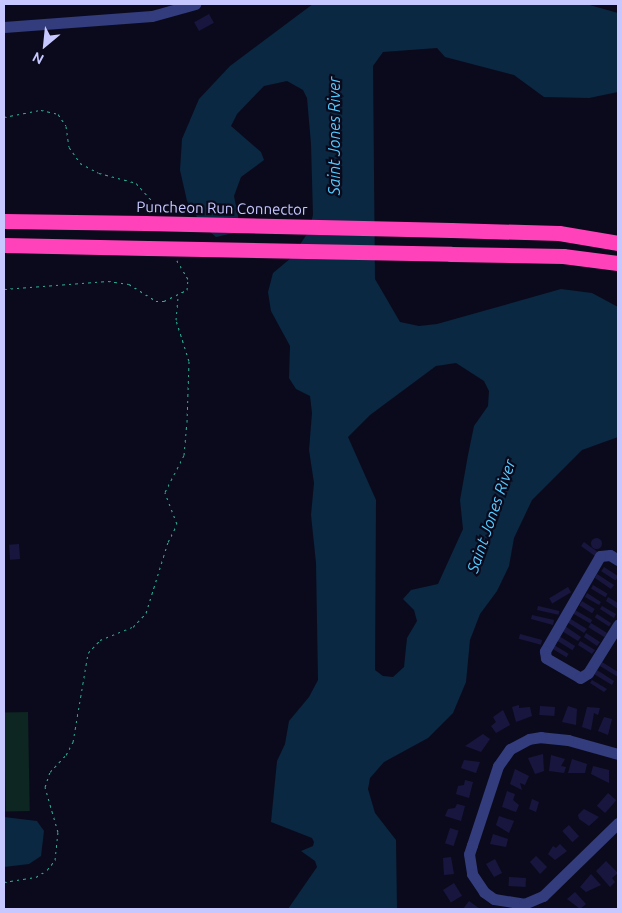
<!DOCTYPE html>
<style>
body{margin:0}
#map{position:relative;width:622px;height:913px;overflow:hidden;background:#0b0a1c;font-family:Ubuntu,sans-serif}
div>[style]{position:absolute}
.green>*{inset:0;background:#0d2622;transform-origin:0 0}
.water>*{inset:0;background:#0a2841}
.building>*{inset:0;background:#18163e;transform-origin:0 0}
.round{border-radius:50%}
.path>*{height:1px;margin-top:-0.5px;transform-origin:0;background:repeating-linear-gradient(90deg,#28b193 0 2.5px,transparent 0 6.5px)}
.minor>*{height:11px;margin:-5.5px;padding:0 5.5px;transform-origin:5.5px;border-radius:5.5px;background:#333c7d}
.highway>*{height:15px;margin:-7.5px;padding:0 7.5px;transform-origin:7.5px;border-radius:7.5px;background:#ff41ba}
.highway-bridge>*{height:15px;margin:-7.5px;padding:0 7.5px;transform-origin:7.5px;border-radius:7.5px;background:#ff41ba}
span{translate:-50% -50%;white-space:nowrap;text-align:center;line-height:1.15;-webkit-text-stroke:4.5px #0b0a1c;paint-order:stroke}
.street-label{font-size:15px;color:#c6c8ff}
.water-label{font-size:16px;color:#54cbff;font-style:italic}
.frame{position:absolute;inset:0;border:5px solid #c6c8ff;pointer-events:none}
.north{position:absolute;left:20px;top:20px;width:50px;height:50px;-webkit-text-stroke:4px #0b0a1c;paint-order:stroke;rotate:208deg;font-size:14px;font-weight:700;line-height:20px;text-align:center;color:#c6c8ff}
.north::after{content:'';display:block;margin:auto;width:18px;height:22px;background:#c6c8ff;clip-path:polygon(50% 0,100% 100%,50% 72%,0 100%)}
</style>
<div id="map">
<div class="green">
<div style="left:28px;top:712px;width:99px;height:24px;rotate:89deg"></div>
</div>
<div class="water">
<div style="clip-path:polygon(evenodd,313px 4px,586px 4px,618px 13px,618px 92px,589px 98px,544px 97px,514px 75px,445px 57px,437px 48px,383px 52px,373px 66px,375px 279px,400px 322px,419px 326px,437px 324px,561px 289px,592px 293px,618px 307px,618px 437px,582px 450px,532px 500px,514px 538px,509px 566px,497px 591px,480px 614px,470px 640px,466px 682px,453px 713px,428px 738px,384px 762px,370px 778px,368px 789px,375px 813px,396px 840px,397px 909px,288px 909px,317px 867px,315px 861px,301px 851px,313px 846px,314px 842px,312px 838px,271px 822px,277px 761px,285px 744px,289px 721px,309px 697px,318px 680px,316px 563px,311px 515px,314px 483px,309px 450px,312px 413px,310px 396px,296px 389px,289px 378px,290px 346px,271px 311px,268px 292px,273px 273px,291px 258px,309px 231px,313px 215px,311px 144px,307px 98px,303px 90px,287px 81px,264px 86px,237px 114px,231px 126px,261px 152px,264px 160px,241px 177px,234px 196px,240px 226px,238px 232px,216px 237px,202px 225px,187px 201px,180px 170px,182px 139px,199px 99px,230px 66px,313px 4px,456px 363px,484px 381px,489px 391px,488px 406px,474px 426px,468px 455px,460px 500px,463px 529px,438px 584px,411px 590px,403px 599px,414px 610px,417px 621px,407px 638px,404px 667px,393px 677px,383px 676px,375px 670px,376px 500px,348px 437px,370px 415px,436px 366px,456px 363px)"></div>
<div style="clip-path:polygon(4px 817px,37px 821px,44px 831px,41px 856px,29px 864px,4px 867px)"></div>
</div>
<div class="building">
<div style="left:209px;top:14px;width:10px;height:17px;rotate:61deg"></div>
<div class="round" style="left:590.5px;top:537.5px;width:11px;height:11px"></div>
<div style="left:584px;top:542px;width:17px;height:5px;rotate:36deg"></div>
<div style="left:19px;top:544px;width:15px;height:10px;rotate:86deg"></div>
<div style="left:604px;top:567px;width:17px;height:5px;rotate:33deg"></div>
<div style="clip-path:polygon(597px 574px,614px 585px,611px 589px,595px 578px)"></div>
<div style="left:593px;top:585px;width:17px;height:4px;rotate:31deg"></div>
<div style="left:568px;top:587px;width:6px;height:22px;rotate:59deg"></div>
<div style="clip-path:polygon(587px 593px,601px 602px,599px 605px,585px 597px)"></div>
<div style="clip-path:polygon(608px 597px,618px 603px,618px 609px,606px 601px)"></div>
<div style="left:582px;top:601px;width:15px;height:5px;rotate:32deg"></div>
<div style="left:538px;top:606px;width:22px;height:4px;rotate:13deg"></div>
<div style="clip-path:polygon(602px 606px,616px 614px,614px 618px,600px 609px)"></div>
<div style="left:575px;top:610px;width:20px;height:4px;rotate:30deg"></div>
<div style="left:597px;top:614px;width:17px;height:4px;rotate:33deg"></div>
<div style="clip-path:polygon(532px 615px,554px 620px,553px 625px,531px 619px)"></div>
<div style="clip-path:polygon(569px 618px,587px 629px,584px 633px,567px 622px)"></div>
<div style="left:591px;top:623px;width:19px;height:5px;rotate:32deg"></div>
<div style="clip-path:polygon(565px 626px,581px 637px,578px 641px,562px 631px)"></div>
<div style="clip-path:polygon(586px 633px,600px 642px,597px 646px,584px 637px)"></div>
<div style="left:520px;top:634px;width:23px;height:5px;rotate:15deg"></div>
<div style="left:559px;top:636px;width:19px;height:5px;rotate:32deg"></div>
<div style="clip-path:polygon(580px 641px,595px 650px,592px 654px,578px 645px)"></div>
<div style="left:554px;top:645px;width:17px;height:4px;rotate:31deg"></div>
<div style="clip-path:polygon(602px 662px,618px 672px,618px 677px,600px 666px)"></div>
<div style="clip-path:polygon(597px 670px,614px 681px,612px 685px,594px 674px)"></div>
<div style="clip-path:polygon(592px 680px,607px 689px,604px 692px,590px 683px)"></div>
<div style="clip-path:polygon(519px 705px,519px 708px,530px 707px,532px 716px,516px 722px,512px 707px)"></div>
<div style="left:540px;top:706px;width:15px;height:9px;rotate:4deg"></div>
<div style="clip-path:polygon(568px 706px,577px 709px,576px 725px,562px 722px)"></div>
<div style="clip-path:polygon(587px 707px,600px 708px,598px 715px,594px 713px,591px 730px,582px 727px)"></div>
<div style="clip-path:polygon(503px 710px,510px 725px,496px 733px,491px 726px,496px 722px,493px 717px)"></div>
<div style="clip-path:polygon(604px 717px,612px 719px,608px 735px,598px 731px)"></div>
<div style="clip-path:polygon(483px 734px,490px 739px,481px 752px,465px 746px)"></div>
<div style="clip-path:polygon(543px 754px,544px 771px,535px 774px,528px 758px)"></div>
<div style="clip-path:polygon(551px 755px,565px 759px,561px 766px,566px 767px,564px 773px,549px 771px)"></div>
<div style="clip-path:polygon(572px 759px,587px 764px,585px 773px,568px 773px)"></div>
<div style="clip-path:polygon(464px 760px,480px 762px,476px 773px,461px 768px)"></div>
<div style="clip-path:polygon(593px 766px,609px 770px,609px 783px,591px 774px)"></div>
<div style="clip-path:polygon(515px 769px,529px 776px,525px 785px,520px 783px,522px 790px,510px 784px)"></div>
<div style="clip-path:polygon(465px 780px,473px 782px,469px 798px,456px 794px,458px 786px,464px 785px)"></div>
<div style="clip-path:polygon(507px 791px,515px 794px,513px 800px,519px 805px,516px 812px,502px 807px)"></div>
<div style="left:608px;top:793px;width:11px;height:17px;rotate:41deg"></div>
<div style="clip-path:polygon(532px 799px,539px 802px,536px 812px,529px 809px)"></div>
<div style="clip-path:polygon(457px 804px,465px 806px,461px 821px,445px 816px,448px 809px,455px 808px)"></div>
<div style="clip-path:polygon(584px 809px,599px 817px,589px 826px,579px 819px,578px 815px)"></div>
<div style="clip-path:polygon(499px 816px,514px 821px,509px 833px,496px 825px)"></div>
<div style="left:569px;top:825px;width:15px;height:9px;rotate:48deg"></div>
<div style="left:450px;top:828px;width:9px;height:16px;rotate:18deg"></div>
<div style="clip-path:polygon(493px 834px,508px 839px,506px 847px,490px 844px)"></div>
<div style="clip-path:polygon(560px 844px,567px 851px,555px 860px,548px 854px,553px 846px,556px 848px)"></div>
<div style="clip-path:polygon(536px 856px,547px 867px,540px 874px,530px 862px)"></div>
<div style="clip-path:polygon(451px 857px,454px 874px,444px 875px,443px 858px)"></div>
<div style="clip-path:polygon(495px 859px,502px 873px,494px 877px,486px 864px)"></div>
<div style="clip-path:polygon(606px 861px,618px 873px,612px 878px,615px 882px,610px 887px,596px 871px)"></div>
<div style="clip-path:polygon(591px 874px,601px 885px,586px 892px,580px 887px)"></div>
<div style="left:509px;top:877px;width:17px;height:9px;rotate:3deg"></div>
<div style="left:454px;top:883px;width:15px;height:13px;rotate:58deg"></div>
<div style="clip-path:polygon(575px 892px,586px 904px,580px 909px,567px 899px)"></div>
<div style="clip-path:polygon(469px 901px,480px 909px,463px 909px)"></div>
</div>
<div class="path">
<div style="left:4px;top:117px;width:38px;rotate:-11deg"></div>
<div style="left:41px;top:110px;width:17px;rotate:13deg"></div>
<div style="left:58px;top:114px;width:14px;rotate:56deg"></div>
<div style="left:66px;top:126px;width:21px;rotate:82deg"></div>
<div style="left:69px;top:147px;width:19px;rotate:55deg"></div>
<div style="left:80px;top:163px;width:21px;rotate:28deg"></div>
<div style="left:99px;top:173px;width:38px;rotate:15deg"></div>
<div style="left:136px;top:183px;width:38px;rotate:48deg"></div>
<div style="left:4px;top:289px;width:104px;rotate:-4.4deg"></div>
<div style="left:108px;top:281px;width:21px;rotate:8deg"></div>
<div style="left:129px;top:284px;width:32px;rotate:32deg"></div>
<div style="left:156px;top:301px;width:8px"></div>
<div style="left:164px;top:301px;width:25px;rotate:-26deg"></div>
<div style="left:187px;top:290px;width:11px;rotate:-85deg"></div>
<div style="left:188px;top:279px;width:23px;rotate:-121deg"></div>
<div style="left:4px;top:882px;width:32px;rotate:-9deg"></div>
<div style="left:36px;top:877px;width:13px;rotate:-32deg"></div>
<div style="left:47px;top:870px;width:13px;rotate:-51deg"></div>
<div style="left:55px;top:860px;width:28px;rotate:-84deg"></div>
<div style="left:58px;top:832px;width:47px;rotate:-106.1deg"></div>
<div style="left:45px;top:787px;width:16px;rotate:-72deg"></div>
<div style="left:50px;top:772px;width:23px;rotate:-47deg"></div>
<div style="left:66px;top:755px;width:15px;rotate:-62deg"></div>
<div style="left:73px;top:742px;width:90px;rotate:-80.4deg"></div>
<div style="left:88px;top:653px;width:18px;rotate:-47deg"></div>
<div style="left:100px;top:640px;width:35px;rotate:-22deg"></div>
<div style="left:133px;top:627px;width:19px;rotate:-47deg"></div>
<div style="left:146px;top:613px;width:74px;rotate:-72.8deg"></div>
<div style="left:168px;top:542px;width:20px;rotate:-63deg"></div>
<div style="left:177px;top:524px;width:34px;rotate:-111deg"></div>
<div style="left:165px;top:492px;width:42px;rotate:-62.8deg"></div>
<div style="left:184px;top:455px;width:33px;rotate:-85deg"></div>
<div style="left:187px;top:422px;width:61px;rotate:-88.1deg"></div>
<div style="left:189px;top:361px;width:43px;rotate:-107.6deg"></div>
<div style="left:176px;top:320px;width:23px;rotate:-85deg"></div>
</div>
<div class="minor">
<div style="left:4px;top:27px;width:148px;rotate:-4.3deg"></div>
<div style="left:152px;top:16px;width:45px;rotate:-15.6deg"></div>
<div style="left:618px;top:560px;width:9px;rotate:-148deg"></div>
<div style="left:610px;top:555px;width:10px;rotate:174deg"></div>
<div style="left:600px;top:556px;width:110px;rotate:120.1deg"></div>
<div style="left:545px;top:651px;width:7px;rotate:82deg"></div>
<div style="left:546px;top:658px;width:39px;rotate:30deg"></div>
<div style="left:580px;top:678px;width:9px;rotate:-32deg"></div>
<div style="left:588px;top:673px;width:57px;rotate:-58deg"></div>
<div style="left:618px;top:754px;width:52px;rotate:-164.4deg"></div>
<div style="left:568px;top:740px;width:27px;rotate:-174deg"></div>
<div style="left:541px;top:737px;width:12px;rotate:171deg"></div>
<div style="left:529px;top:739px;width:21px;rotate:152deg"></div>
<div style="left:510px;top:749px;width:21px;rotate:125deg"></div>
<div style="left:498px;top:766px;width:83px;rotate:108.2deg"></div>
<div style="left:472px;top:845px;width:9px;rotate:108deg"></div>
<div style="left:469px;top:854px;width:20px;rotate:81deg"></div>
<div style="left:472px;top:874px;width:22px;rotate:56deg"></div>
<div style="left:484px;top:892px;width:12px;rotate:35deg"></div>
<div style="left:494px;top:899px;width:30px;rotate:9deg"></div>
<div style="left:524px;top:904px;width:21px;rotate:-23deg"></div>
<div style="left:543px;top:896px;width:105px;rotate:-44.2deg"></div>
</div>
<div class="highway">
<div style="left:4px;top:221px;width:141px;rotate:0.8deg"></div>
<div style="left:451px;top:230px;width:108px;rotate:1.6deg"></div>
<div style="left:559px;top:233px;width:60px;rotate:9.6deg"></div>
<div style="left:4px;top:245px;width:144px;rotate:1.2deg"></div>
<div style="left:451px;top:254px;width:112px;rotate:1deg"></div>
<div style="left:563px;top:256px;width:55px;rotate:7.3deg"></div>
</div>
<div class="highway-bridge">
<div style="left:145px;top:223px;width:306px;rotate:1.3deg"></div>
<div style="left:148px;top:248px;width:303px;rotate:1.1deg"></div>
</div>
<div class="street-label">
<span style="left:222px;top:208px;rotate:1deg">Puncheon Run Connector</span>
</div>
<div class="water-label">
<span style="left:334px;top:136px;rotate:-90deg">Saint Jones River</span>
<span style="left:491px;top:516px;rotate:-71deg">Saint Jones River</span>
</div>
<div class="frame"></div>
<div class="north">N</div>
</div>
